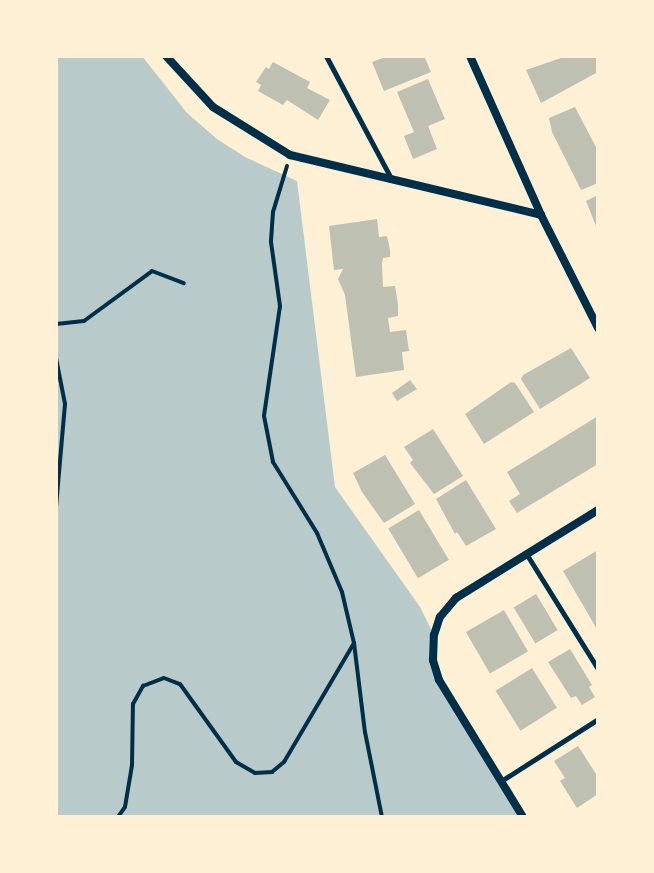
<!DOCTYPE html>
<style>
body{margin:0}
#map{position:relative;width:654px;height:873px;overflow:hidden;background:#fdf0d5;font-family:"Source Sans 3",sans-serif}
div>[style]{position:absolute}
.green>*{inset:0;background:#b9caca}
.building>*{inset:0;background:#bec0b2;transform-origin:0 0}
.path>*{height:4px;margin:-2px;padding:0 2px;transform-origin:2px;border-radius:2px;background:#003049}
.service>*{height:5px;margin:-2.5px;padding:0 2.5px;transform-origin:2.5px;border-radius:2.5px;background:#003049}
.minor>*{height:8px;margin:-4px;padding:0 4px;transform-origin:4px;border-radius:4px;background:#003049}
span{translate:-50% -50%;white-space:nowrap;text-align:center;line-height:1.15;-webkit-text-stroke:6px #fdf0d5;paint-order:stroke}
.frame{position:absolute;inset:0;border:58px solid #fdf0d5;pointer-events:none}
</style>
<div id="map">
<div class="green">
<div style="clip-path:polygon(56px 56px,142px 56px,187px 113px,217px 139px,245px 157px,297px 181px,335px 487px,420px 607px,434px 635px,435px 671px,523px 817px,56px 817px)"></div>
</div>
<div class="building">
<div style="clip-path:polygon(388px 56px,424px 56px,431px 72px,384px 91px,372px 62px)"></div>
<div style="clip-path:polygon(567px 56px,598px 56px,598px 72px,541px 103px,526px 70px)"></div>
<div style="clip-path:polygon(273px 62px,310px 82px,307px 88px,330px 100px,318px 120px,287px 100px,283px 105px,258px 91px,261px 85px,256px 82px,266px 67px,269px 69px)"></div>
<div style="clip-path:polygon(428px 79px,445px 119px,428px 126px,437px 149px,413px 159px,404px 136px,414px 132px,397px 92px)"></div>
<div style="clip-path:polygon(575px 107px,598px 151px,598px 183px,581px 190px,552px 132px,549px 118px)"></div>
<div style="clip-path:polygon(598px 195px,598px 231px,586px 201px)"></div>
<div style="clip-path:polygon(377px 219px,379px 237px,387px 236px,390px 250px,390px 257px,383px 258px,382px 264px,383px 287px,395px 286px,398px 305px,398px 316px,388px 318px,390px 332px,406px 330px,409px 351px,402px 352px,404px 370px,356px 377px,345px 295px,338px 279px,343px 269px,334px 270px,329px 226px)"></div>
<div style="clip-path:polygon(571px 348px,590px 378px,540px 409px,521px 379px,523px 375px)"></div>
<div style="clip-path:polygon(410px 380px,417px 389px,397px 401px,392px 393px)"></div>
<div style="clip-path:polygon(511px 382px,515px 383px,534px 412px,484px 444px,465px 414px)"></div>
<div style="clip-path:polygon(598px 416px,598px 464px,517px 513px,509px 501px,520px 494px,507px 472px)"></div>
<div style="clip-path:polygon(433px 429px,463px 476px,434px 494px,410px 463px,413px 460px,404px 447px)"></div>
<div style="clip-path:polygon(385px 455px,415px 504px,384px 523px,362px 492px,353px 473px)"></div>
<div style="clip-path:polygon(466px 480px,496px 529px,466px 546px,457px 532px,455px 534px,436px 499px)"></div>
<div style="left:419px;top:510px;width:58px;height:36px;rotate:59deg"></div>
<div style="clip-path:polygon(598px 550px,598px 631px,563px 571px)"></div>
<div style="left:536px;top:594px;width:42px;height:26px;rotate:59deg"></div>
<div style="left:504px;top:610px;width:48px;height:44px;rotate:60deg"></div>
<div style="clip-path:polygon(570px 649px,592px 685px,589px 687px,595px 697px,582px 705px,576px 696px,571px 698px,548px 662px)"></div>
<div style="left:532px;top:668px;width:47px;height:43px;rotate:58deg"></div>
<div style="clip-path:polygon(578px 746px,598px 777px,598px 794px,577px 808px,560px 781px,565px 778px,554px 761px)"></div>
</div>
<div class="path">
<div style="left:287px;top:166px;width:48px;rotate:106.9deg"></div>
<div style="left:273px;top:212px;width:30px;rotate:94deg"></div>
<div style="left:271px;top:242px;width:65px;rotate:82deg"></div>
<div style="left:280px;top:306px;width:111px;rotate:98.3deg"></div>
<div style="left:264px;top:416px;width:47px;rotate:78.9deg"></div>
<div style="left:273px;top:462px;width:84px;rotate:58.2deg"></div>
<div style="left:317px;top:533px;width:64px;rotate:67deg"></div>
<div style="left:342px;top:592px;width:52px;rotate:76.8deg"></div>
<div style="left:354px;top:643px;width:90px;rotate:83deg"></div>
<div style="left:365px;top:732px;width:87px;rotate:78.7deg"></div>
<div style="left:56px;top:324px;width:28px;rotate:-6deg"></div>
<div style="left:84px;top:321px;width:84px;rotate:-36.3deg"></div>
<div style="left:152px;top:271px;width:34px;rotate:21deg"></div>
<div style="left:56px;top:358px;width:47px;rotate:78.9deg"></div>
<div style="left:65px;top:404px;width:102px;rotate:95deg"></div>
<div style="left:118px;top:817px;width:12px;rotate:-55deg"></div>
<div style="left:125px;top:807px;width:43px;rotate:-80.5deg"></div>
<div style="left:132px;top:765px;width:61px;rotate:-89.1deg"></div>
<div style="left:133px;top:704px;width:21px;rotate:-61deg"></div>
<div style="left:143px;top:686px;width:22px;rotate:-21deg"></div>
<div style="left:164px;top:678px;width:17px;rotate:21deg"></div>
<div style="left:180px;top:684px;width:96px;rotate:54.3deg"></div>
<div style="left:236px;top:762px;width:22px;rotate:30deg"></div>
<div style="left:255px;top:773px;width:17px;rotate:-3deg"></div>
<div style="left:272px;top:772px;width:16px;rotate:-40deg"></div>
<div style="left:284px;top:762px;width:138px;rotate:-59.5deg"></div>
</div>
<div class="service">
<div style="left:326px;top:56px;width:138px;rotate:62deg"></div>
<div style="left:527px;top:555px;width:134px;rotate:58.1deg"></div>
<div style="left:501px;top:781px;width:115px;rotate:-32.6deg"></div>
</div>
<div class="minor">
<div style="left:166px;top:56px;width:69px;rotate:47.3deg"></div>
<div style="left:213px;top:107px;width:91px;rotate:31.9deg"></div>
<div style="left:290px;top:155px;width:258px;rotate:13.4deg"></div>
<div style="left:470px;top:56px;width:174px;rotate:65.9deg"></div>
<div style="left:541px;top:215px;width:127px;rotate:63.2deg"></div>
<div style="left:523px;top:817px;width:161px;rotate:-121.5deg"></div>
<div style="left:439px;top:680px;width:21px;rotate:-107deg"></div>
<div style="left:433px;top:660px;width:25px;rotate:-88deg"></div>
<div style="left:434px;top:635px;width:19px;rotate:-72deg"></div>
<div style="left:440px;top:617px;width:25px;rotate:-50deg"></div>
<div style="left:456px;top:598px;width:167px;rotate:-31.8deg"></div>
</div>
<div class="frame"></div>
</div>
